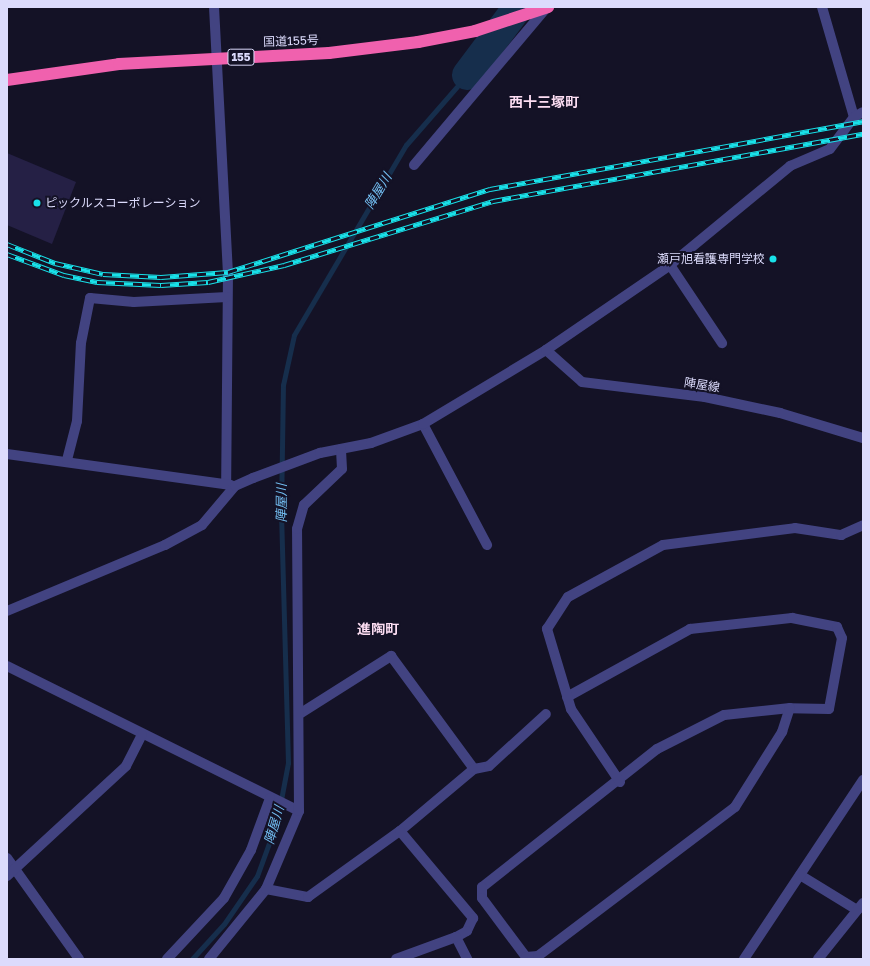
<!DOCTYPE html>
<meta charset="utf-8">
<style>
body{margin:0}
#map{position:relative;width:870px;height:966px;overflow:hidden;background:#141226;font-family:"Golos Text","Noto Sans JP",sans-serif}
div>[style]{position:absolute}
.stream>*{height:5px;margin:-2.5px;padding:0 2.5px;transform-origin:2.5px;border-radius:2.5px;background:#162e4c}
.river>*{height:30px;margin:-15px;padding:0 15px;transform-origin:15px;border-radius:15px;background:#162e4c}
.building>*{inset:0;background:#252045}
.minor>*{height:10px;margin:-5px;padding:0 5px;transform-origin:5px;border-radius:5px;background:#424381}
.highway>*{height:12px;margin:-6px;padding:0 6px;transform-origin:6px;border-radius:6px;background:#f061ae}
.rail>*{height:4.5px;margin-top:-2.25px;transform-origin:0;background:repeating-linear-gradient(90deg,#141226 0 9px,#19e1e9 0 18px);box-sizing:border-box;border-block:1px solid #19e1e9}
.dots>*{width:11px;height:11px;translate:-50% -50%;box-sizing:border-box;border:2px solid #141226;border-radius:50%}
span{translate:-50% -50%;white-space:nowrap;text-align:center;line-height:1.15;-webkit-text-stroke:4px #141226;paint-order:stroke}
.shield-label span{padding:1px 3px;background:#141226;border:1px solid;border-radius:3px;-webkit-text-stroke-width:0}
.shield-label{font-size:11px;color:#dcdbfc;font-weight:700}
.street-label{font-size:12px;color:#dcdbfc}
.poi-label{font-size:12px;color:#dcdbfc}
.left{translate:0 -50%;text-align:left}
.right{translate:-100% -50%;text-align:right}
.water-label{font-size:13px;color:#73bef2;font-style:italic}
.quarter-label{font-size:14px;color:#fcddf2;font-weight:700}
.frame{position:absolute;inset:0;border:8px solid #dcdbfc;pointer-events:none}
</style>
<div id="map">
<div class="stream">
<div style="left:192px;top:959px;width:47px;rotate:-47.6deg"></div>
<div style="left:224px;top:924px;width:58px;rotate:-55.5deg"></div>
<div style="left:257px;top:876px;width:59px;rotate:-70deg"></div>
<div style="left:277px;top:821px;width:59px;rotate:-79.3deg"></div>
<div style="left:288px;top:763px;width:252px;rotate:-91.6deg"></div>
<div style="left:281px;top:511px;width:126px;rotate:-89.1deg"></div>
<div style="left:283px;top:385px;width:51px;rotate:-77.6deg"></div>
<div style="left:294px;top:335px;width:221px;rotate:-59.5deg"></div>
<div style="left:406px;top:145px;width:93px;rotate:-48.9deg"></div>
</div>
<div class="river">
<div style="left:467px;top:75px;width:85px;rotate:-53.1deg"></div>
</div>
<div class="building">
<div style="clip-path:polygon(7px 153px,76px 182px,52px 244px,7px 225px)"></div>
</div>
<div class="minor">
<div style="left:214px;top:7px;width:265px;rotate:87deg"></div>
<div style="left:228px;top:272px;width:212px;rotate:90.5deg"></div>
<div style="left:822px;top:7px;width:115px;rotate:73.8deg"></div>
<div style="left:414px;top:165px;width:205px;rotate:-49.9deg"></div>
<div style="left:670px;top:265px;width:94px;rotate:56.3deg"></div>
<div style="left:546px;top:350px;width:48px;rotate:41.6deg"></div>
<div style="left:582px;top:382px;width:124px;rotate:7deg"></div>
<div style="left:705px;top:397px;width:77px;rotate:12deg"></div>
<div style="left:780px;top:413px;width:87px;rotate:16.8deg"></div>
<div style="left:423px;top:424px;width:137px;rotate:62.1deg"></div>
<div style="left:7px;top:454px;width:226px;rotate:7.9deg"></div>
<div style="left:67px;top:460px;width:40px;rotate:-75.6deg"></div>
<div style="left:77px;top:421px;width:78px;rotate:-87.1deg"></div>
<div style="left:81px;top:343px;width:46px;rotate:-78.7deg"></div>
<div style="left:90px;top:298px;width:44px;rotate:5.2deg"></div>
<div style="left:134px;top:302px;width:93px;rotate:-3.1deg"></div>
<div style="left:7px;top:611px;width:171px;rotate:-22.7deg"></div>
<div style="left:165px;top:545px;width:42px;rotate:-28.4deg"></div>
<div style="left:202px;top:525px;width:51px;rotate:-49.8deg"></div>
<div style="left:235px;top:486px;width:20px;rotate:-24deg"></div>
<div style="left:253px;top:478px;width:72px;rotate:-20.5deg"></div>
<div style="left:320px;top:453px;width:52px;rotate:-11.1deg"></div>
<div style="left:371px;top:443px;width:55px;rotate:-20.1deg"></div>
<div style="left:423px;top:424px;width:144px;rotate:-31deg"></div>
<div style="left:546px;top:350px;width:150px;rotate:-34.4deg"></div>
<div style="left:670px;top:265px;width:156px;rotate:-39.5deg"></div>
<div style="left:790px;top:166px;width:43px;rotate:-23deg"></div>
<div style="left:830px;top:149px;width:40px;rotate:-53deg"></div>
<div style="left:854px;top:117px;width:10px;rotate:-29deg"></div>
<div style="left:7px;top:666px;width:326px;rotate:26.4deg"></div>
<div style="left:567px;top:697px;width:141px;rotate:-28.9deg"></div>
<div style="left:690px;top:629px;width:103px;rotate:-6.2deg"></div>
<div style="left:792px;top:618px;width:46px;rotate:11.3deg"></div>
<div style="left:837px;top:627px;width:12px;rotate:66deg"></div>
<div style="left:842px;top:638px;width:72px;rotate:100.4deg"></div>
<div style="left:829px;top:709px;width:39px;rotate:-179deg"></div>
<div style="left:790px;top:708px;width:66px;rotate:173.9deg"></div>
<div style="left:724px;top:715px;width:75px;rotate:153.1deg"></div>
<div style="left:657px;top:749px;width:223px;rotate:141.7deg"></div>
<div style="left:482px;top:887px;width:11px;rotate:90deg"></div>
<div style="left:482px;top:898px;width:74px;rotate:53.3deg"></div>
<div style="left:526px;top:957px;width:12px;rotate:-5deg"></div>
<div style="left:538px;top:956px;width:247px;rotate:-37.1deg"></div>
<div style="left:735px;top:807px;width:89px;rotate:-57.9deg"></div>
<div style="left:782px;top:732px;width:25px;rotate:-72deg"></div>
<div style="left:301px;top:713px;width:107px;rotate:-32.3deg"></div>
<div style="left:391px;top:656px;width:140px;rotate:53.7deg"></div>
<div style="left:620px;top:782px;width:88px;rotate:-123.9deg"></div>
<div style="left:571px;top:709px;width:84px;rotate:-106.7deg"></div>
<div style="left:547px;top:629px;width:38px;rotate:-57deg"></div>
<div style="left:568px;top:597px;width:108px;rotate:-28.7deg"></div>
<div style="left:663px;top:545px;width:133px;rotate:-7.3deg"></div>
<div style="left:795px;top:528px;width:47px;rotate:8.7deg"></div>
<div style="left:841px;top:535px;width:24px;rotate:-24deg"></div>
<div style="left:400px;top:831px;width:97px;rotate:-40deg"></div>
<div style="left:474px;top:769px;width:15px;rotate:-11deg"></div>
<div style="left:489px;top:766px;width:77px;rotate:-42.4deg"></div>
<div style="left:7px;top:858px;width:124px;rotate:54.5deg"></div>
<div style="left:800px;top:875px;width:67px;rotate:31.6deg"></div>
<div style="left:7px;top:876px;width:162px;rotate:-42.7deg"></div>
<div style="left:126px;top:766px;width:35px;rotate:-63deg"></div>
<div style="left:266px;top:889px;width:43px;rotate:10.8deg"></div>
<div style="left:308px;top:897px;width:113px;rotate:-35.7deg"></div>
<div style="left:400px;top:831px;width:114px;rotate:50deg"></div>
<div style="left:473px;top:918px;width:14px;rotate:115deg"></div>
<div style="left:467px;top:931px;width:13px;rotate:151deg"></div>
<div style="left:456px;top:937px;width:25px;rotate:63deg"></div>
<div style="left:167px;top:959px;width:83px;rotate:-46.9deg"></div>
<div style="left:224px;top:898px;width:55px;rotate:-60.6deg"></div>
<div style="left:251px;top:850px;width:55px;rotate:-69.9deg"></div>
<div style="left:209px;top:959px;width:90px;rotate:-50.8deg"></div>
<div style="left:266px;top:889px;width:85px;rotate:-67.1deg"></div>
<div style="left:299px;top:811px;width:282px;rotate:-90.4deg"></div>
<div style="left:297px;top:529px;width:25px;rotate:-74deg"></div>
<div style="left:304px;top:505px;width:52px;rotate:-43.5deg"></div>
<div style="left:342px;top:469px;width:20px;rotate:-93deg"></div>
<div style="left:396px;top:959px;width:64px;rotate:-20.1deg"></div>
<div style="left:744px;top:959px;width:215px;rotate:-56.4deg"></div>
<div style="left:818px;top:959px;width:72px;rotate:-51.2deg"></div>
</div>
<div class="highway">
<div style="left:7px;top:80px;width:113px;rotate:-8.1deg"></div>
<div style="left:119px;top:64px;width:210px;rotate:-3deg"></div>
<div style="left:329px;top:53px;width:90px;rotate:-7deg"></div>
<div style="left:418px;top:42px;width:58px;rotate:-10.9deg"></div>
<div style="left:475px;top:31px;width:77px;rotate:-18.2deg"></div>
</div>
<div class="rail">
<div style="left:7px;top:244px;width:52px;rotate:21.6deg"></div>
<div style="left:55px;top:263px;width:49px;rotate:12.9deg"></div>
<div style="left:103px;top:274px;width:58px;rotate:3deg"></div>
<div style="left:161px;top:277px;width:67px;rotate:-4.3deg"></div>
<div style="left:228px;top:272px;width:275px;rotate:-17.6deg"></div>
<div style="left:490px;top:189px;width:379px;rotate:-10.3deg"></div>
<div style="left:7px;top:254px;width:61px;rotate:20.2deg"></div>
<div style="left:64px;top:275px;width:34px;rotate:12deg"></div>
<div style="left:97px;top:282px;width:64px;rotate:2.7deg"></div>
<div style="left:161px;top:285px;width:47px;rotate:-3.7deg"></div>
<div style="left:208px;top:282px;width:78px;rotate:-12.6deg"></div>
<div style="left:284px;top:265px;width:219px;rotate:-17deg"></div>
<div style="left:493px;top:201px;width:376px;rotate:-10.3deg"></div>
</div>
<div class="dots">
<div style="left:37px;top:203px;background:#19e1e9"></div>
<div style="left:773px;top:259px;background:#19e1e9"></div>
</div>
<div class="shield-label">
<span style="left:241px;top:57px">155</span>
</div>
<div class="street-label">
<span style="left:291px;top:41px;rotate:-2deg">国道155号</span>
<span style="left:702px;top:385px;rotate:9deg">陣屋線</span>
</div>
<div class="poi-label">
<span class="left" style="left:45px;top:203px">ピックルスコーポレーション</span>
<span class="right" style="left:765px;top:259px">瀬戸旭看護専門学校</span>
</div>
<div class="water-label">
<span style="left:378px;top:191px;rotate:-59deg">陣屋川</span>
<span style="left:281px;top:503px;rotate:-90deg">陣屋川</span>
<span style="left:274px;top:825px;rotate:-74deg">陣屋川</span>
</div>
<div class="quarter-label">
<span style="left:544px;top:102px">西十三塚町</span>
<span style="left:378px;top:629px">進陶町</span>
</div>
<div class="frame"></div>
</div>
